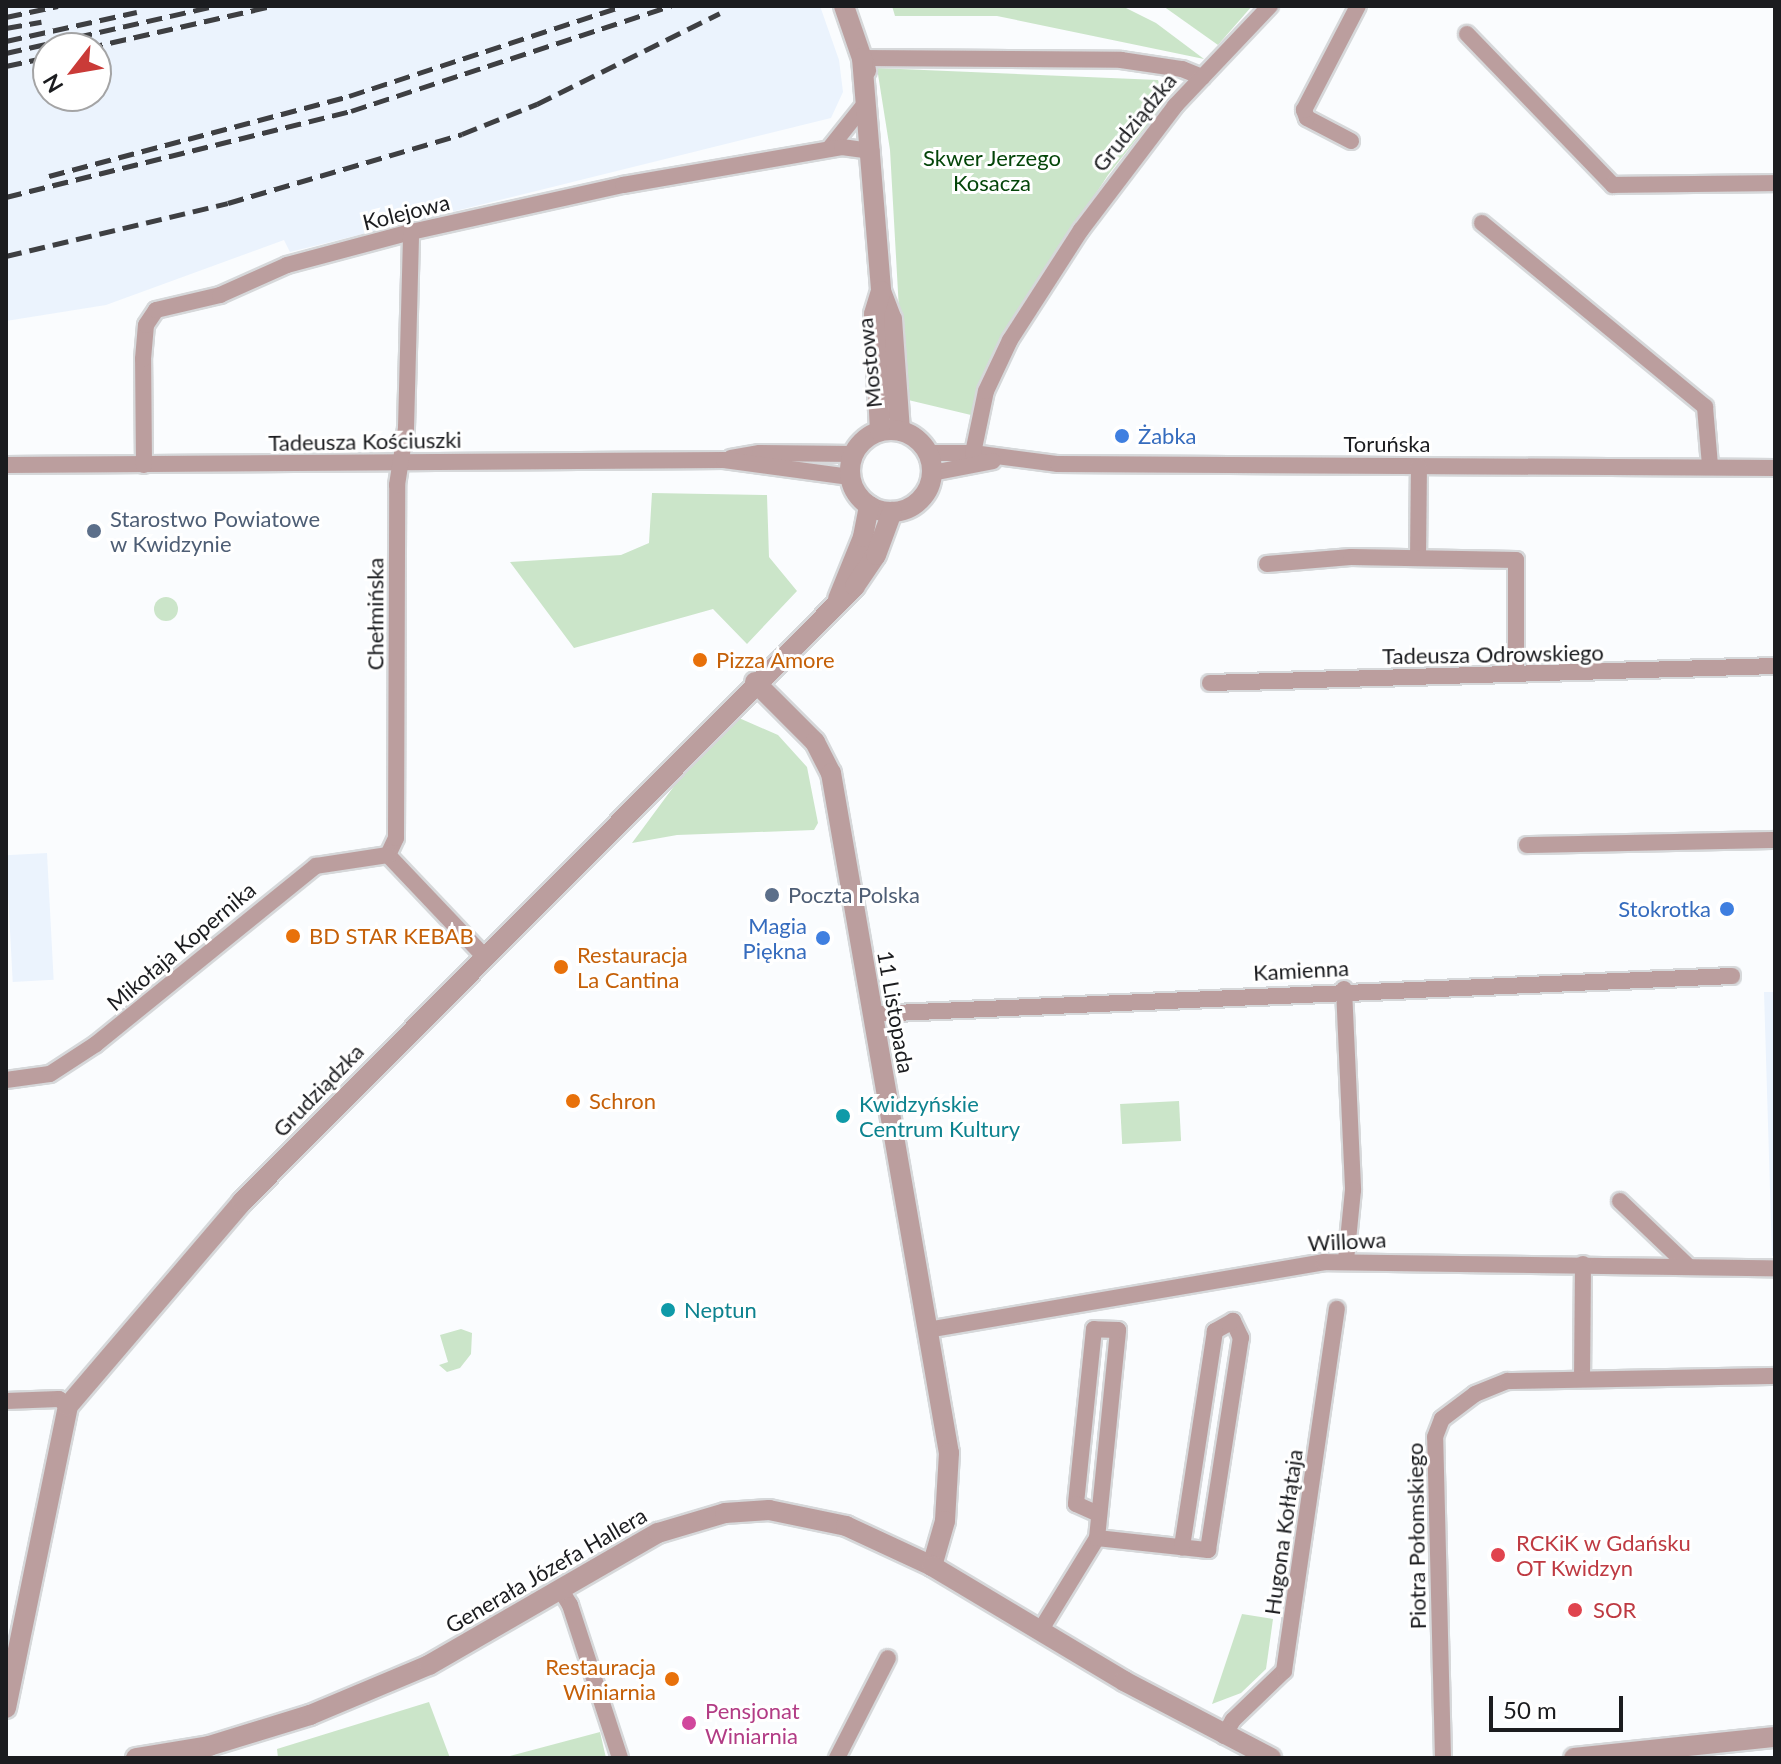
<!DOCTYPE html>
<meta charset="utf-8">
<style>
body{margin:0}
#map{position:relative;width:1781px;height:1764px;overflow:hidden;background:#fafcfe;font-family:Lato,sans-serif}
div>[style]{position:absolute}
.built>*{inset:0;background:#ebf3fd;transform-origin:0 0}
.green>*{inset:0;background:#cbe5c9;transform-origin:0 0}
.round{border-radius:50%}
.roads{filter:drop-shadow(2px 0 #d6d8da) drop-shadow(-2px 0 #d6d8da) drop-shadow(0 2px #d6d8da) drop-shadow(0 -2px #d6d8da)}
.minor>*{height:16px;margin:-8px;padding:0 8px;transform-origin:8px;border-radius:8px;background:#bb9e9e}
.tertiary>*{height:20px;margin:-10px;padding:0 10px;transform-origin:10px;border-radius:10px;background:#bb9e9e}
.tertiary>.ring{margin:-10px;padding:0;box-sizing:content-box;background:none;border:20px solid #bb9e9e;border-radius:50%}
.rail>*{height:5px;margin-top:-2.5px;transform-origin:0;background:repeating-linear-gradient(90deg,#3e3f42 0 16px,transparent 0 24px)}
.dots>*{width:22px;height:22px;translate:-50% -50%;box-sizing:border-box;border:4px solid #fff;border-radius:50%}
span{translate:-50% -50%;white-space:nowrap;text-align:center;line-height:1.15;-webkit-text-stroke:6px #fff;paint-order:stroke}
.street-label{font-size:22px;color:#1b1c1f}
.park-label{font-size:22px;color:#044509}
.shop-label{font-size:22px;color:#366cbe}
.left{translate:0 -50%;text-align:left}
.right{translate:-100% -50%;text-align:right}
.service-label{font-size:22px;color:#4e5e75}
.food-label{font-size:22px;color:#c56008}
.culture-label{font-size:22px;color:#0d838f}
.health-label{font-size:22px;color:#be3a42}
.hotel-label{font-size:22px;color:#b23c85}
.frame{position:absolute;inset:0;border:8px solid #1b1c1f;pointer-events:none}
.north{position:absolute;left:32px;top:32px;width:80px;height:80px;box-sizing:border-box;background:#fff;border:2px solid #a4a4a5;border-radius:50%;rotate:239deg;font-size:22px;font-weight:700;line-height:32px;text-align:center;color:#1b1c1f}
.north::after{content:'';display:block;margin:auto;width:28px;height:36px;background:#ca3b38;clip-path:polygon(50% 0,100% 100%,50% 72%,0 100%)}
.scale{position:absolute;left:1489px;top:1696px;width:134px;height:36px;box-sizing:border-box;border:4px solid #1b1c1f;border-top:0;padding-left:10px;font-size:24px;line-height:28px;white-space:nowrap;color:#1b1c1f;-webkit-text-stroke:6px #fff;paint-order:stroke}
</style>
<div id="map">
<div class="built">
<div style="clip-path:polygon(evenodd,6px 6px,820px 6px,839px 60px,843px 92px,831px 118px,290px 252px,284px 240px,106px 305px,6px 321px,6px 6px,48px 48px,96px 48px,96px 96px,48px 96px,48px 48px)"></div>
<div style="left:47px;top:853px;width:127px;height:41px;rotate:87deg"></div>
<div style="clip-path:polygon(1764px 992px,1775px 992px,1775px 1256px,1772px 1256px)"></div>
</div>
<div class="green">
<div style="clip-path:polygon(892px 6px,1122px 6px,1156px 23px,1204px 59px,997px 16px,895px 16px)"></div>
<div style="clip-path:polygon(1163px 6px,1252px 6px,1218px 45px)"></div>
<div style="clip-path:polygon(877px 68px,1158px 80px,1165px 103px,1108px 175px,1007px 330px,983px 375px,971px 415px,904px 399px,890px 150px)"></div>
<div style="clip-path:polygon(652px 493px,767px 495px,769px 557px,797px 591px,747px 644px,713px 609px,574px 648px,510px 562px,621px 555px,649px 543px)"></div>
<div class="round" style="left:154px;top:597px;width:24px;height:24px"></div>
<div style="clip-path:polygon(739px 718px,778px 735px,807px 767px,818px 823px,814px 830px,677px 835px,632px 843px,683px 774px)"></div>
<div style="left:1179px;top:1101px;width:40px;height:59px;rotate:87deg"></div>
<div style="clip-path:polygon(461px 1329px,472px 1333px,471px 1354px,460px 1368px,447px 1372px,439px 1365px,448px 1362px,440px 1335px)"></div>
<div style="clip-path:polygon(1242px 1614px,1273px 1619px,1266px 1669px,1241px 1693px,1212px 1704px)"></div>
<div style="clip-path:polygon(429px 1702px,450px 1758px,278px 1758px,277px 1749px)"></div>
<div style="clip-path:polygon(600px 1732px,606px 1758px,502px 1758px)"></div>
</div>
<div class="roads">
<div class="minor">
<div style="left:1467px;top:34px;width:210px;rotate:46deg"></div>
<div style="left:1613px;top:185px;width:162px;rotate:-0.7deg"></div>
<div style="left:862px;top:58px;width:259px;rotate:0.4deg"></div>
<div style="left:1121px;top:60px;width:62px;rotate:8.4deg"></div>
<div style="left:1182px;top:69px;width:22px;rotate:22deg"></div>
<div style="left:1351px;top:141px;width:50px;rotate:-152.4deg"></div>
<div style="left:1307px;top:118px;width:9px;rotate:-111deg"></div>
<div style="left:1304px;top:110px;width:117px;rotate:-62.6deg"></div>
<div style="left:829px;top:149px;width:56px;rotate:-51.5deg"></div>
<div style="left:1482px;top:223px;width:289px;rotate:39.5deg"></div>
<div style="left:1705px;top:407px;width:58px;rotate:85.1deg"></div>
<div style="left:928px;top:453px;width:45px"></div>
<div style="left:973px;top:453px;width:86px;rotate:7.4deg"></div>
<div style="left:1058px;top:464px;width:717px;rotate:0.32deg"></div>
<div style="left:973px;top:453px;width:63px;rotate:-78.2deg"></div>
<div style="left:986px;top:391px;width:56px;rotate:-64.8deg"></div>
<div style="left:1010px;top:340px;width:131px;rotate:-57.2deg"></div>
<div style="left:1081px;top:230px;width:156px;rotate:-52.8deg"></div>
<div style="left:1175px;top:106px;width:138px;rotate:-46.5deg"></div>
<div style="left:731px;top:458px;width:29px;rotate:-10deg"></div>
<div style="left:760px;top:453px;width:93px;rotate:0.6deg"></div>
<div style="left:6px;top:465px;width:718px;rotate:-0.4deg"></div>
<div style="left:724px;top:460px;width:127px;rotate:7.7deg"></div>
<div style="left:144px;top:465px;width:106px;rotate:-90.5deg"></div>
<div style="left:143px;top:359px;width:34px;rotate:-85deg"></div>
<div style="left:146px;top:325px;width:18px;rotate:-56deg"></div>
<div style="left:156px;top:310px;width:66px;rotate:-13.2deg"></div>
<div style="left:220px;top:295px;width:73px;rotate:-24.1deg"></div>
<div style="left:287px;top:265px;width:128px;rotate:-14.9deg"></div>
<div style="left:411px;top:232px;width:217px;rotate:-12.5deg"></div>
<div style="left:623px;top:185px;width:222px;rotate:-9.8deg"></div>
<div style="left:842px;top:147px;width:30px;rotate:8deg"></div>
<div style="left:932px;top:473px;width:62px;rotate:-11.1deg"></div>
<div style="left:1418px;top:558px;width:91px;rotate:-89.4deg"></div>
<div style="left:1267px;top:564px;width:84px;rotate:-4.8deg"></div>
<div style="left:1351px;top:557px;width:165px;rotate:1deg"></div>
<div style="left:1516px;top:560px;width:113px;rotate:90deg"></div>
<div style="left:1210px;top:683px;width:565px;rotate:-1.72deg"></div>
<div style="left:1527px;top:845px;width:248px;rotate:-1.2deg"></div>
<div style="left:388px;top:855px;width:19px;rotate:-65deg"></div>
<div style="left:396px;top:838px;width:353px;rotate:-89.8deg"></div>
<div style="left:397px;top:485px;width:58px;rotate:-81deg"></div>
<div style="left:406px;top:428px;width:196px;rotate:-88.5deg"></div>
<div style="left:388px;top:855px;width:139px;rotate:46.5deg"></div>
<div style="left:1344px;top:989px;width:201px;rotate:87.4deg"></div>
<div style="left:1353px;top:1190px;width:70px;rotate:95.7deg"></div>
<div style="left:872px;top:1014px;width:861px;rotate:-2.53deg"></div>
<div style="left:6px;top:1080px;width:44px;rotate:-7.8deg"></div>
<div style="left:50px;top:1074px;width:55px;rotate:-33.1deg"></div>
<div style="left:96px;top:1044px;width:283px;rotate:-39deg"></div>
<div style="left:316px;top:866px;width:73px;rotate:-8.7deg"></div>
<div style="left:1620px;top:1201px;width:93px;rotate:43.7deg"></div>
<div style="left:927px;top:1330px;width:403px;rotate:-9.7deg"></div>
<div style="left:1324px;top:1262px;width:451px;rotate:0.8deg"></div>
<div style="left:1582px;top:1379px;width:115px;rotate:-89.5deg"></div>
<div style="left:6px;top:1401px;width:53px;rotate:-2.2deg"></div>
<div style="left:59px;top:1399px;width:11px;rotate:38deg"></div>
<div style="left:1097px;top:1538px;width:112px;rotate:6.2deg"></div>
<div style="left:1208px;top:1550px;width:215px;rotate:-81.2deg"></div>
<div style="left:1241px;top:1338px;width:19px;rotate:-115deg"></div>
<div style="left:1233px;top:1321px;width:21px;rotate:151deg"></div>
<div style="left:1215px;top:1331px;width:219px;rotate:98.7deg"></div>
<div style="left:560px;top:1589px;width:19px;rotate:58deg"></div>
<div style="left:570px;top:1605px;width:161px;rotate:71.9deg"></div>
<div style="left:1040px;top:1631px;width:109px;rotate:-58.5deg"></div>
<div style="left:1097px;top:1538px;width:209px;rotate:-84.2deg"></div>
<div style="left:1118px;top:1330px;width:24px;rotate:-178deg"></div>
<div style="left:1094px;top:1329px;width:176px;rotate:95.9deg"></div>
<div style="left:1076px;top:1504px;width:22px;rotate:24deg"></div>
<div style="left:1224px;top:1736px;width:18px;rotate:-61deg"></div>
<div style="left:1233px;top:1720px;width:71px;rotate:-43.9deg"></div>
<div style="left:1284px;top:1671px;width:366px;rotate:-81.7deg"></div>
<div style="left:837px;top:1758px;width:112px;rotate:-63deg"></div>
<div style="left:1443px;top:1758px;width:321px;rotate:-91.4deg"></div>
<div style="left:1435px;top:1437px;width:19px;rotate:-69deg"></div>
<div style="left:1442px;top:1419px;width:41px;rotate:-37.1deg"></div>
<div style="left:1475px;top:1394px;width:35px;rotate:-22deg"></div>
<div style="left:1508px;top:1381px;width:267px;rotate:-1.1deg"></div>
</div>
<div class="tertiary">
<div style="left:844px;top:6px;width:68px;rotate:71deg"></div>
<div style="left:862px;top:58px;width:234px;rotate:85.3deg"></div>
<div style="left:881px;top:291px;width:30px;rotate:69deg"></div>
<div style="left:892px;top:319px;width:112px;rotate:85.9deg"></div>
<div class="ring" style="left:850px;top:430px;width:62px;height:62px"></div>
<div style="left:880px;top:431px;width:117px;rotate:-92.9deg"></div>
<div style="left:874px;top:314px;width:24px;rotate:-73deg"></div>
<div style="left:838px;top:599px;width:67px;rotate:-68deg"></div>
<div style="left:863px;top:537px;width:32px;rotate:-79deg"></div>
<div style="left:755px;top:682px;width:85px;rotate:45deg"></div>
<div style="left:815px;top:742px;width:35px;rotate:63deg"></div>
<div style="left:831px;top:773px;width:690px;rotate:80.16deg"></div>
<div style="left:949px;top:1453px;width:68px;rotate:93.4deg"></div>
<div style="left:945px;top:1521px;width:47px;rotate:106.1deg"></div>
<div style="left:6px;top:1708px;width:308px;rotate:-78.4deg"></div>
<div style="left:68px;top:1406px;width:268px;rotate:-49.5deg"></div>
<div style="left:242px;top:1202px;width:869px;rotate:-45.14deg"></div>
<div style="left:855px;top:586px;width:37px;rotate:-56deg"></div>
<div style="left:876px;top:555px;width:46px;rotate:-69.6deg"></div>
<div style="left:136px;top:1758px;width:74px;rotate:-9.3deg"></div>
<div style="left:209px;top:1746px;width:106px;rotate:-17.1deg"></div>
<div style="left:310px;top:1715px;width:129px;rotate:-22.8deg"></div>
<div style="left:429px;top:1665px;width:264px;rotate:-30deg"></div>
<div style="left:658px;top:1533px;width:70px;rotate:-16.6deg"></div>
<div style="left:725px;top:1513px;width:44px;rotate:-3.9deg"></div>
<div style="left:769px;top:1510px;width:79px;rotate:11.7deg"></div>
<div style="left:846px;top:1526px;width:95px;rotate:24.9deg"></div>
<div style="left:932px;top:1566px;width:224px;rotate:30.9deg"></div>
<div style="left:1124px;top:1681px;width:166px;rotate:27.6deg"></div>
<div style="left:1574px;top:1758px;width:202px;rotate:-6deg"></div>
</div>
</div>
<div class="rail">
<div style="left:6px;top:17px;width:53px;rotate:-11.9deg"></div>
<div style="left:6px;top:28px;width:36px;rotate:-10deg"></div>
<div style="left:6px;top:41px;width:134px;rotate:-12.5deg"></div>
<div style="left:87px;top:48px;width:190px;rotate:-12.8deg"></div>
<div style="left:6px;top:53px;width:213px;rotate:-12.7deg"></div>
<div style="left:6px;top:66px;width:43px;rotate:-12.1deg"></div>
<div style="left:49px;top:176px;width:310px;rotate:-14.9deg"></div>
<div style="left:349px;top:96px;width:287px;rotate:-18.2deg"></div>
<div style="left:6px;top:197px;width:356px;rotate:-14deg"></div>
<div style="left:351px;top:111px;width:337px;rotate:-18.2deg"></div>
<div style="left:6px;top:256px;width:228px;rotate:-13.4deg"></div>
<div style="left:228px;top:203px;width:244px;rotate:-16.4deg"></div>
<div style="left:462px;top:134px;width:81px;rotate:-21.8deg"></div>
<div style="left:537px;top:104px;width:204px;rotate:-26.4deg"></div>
</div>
<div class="dots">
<div style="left:1122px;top:436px;background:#3f7fe0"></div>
<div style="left:94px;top:531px;background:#5c6f8a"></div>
<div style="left:700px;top:660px;background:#e8710a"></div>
<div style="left:772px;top:895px;background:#5c6f8a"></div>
<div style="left:1727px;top:909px;background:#3f7fe0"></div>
<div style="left:293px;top:936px;background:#e8710a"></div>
<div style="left:823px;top:938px;background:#3f7fe0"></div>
<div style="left:561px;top:967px;background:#e8710a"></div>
<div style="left:573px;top:1101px;background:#e8710a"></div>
<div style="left:843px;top:1116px;background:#0f9aa8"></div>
<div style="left:668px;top:1310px;background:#0f9aa8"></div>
<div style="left:1498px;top:1555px;background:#e0444e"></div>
<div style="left:1575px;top:1610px;background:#e0444e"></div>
<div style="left:672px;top:1679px;background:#e8710a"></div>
<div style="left:689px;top:1723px;background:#d1479c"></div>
</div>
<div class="street-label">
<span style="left:1134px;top:122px;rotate:-51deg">Grudziądzka</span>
<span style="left:406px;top:212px;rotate:-14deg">Kolejowa</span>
<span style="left:869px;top:363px;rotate:-96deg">Mostowa</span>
<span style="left:365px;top:441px;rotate:-1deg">Tadeusza Kościuszki</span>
<span style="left:1387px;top:444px">Toruńska</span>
<span style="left:375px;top:614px;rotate:-90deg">Chełmińska</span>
<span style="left:1493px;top:654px;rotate:-1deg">Tadeusza Odrowskiego</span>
<span style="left:181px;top:946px;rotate:-40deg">Mikołaja Kopernika</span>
<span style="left:1301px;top:970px;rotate:-3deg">Kamienna</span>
<span style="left:896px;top:1012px;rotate:80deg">11 Listopada</span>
<span style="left:318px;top:1090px;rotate:-46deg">Grudziądzka</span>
<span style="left:1347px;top:1241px;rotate:-3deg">Willowa</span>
<span style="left:1283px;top:1532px;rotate:-82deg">Hugona Kołłątaja</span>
<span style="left:1416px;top:1536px;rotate:-91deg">Piotra Połomskiego</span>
<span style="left:546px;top:1570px;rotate:-30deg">Generała Józefa Hallera</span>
</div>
<div class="park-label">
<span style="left:992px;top:170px">Skwer Jerzego<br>Kosacza</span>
</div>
<div class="shop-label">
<span class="left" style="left:1138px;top:436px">Żabka</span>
<span class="right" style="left:1711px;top:909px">Stokrotka</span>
<span class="right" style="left:807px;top:938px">Magia<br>Piękna</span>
</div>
<div class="service-label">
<span class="left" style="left:110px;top:531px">Starostwo Powiatowe<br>w Kwidzynie</span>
<span class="left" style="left:788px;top:895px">Poczta Polska</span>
</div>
<div class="food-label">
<span class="left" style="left:716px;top:660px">Pizza Amore</span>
<span class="left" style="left:309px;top:936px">BD STAR KEBAB</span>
<span class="left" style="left:577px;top:967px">Restauracja<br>La Cantina</span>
<span class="left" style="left:589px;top:1101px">Schron</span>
<span class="right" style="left:656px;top:1679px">Restauracja<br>Winiarnia</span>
</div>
<div class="culture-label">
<span class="left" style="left:859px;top:1116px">Kwidzyńskie<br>Centrum Kultury</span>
<span class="left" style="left:684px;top:1310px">Neptun</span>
</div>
<div class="health-label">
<span class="left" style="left:1516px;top:1555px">RCKiK w Gdańsku<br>OT Kwidzyn</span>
<span class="left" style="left:1593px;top:1610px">SOR</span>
</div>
<div class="hotel-label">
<span class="left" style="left:705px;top:1723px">Pensjonat<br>Winiarnia</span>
</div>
<div class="frame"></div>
<div class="north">N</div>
<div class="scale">50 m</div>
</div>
